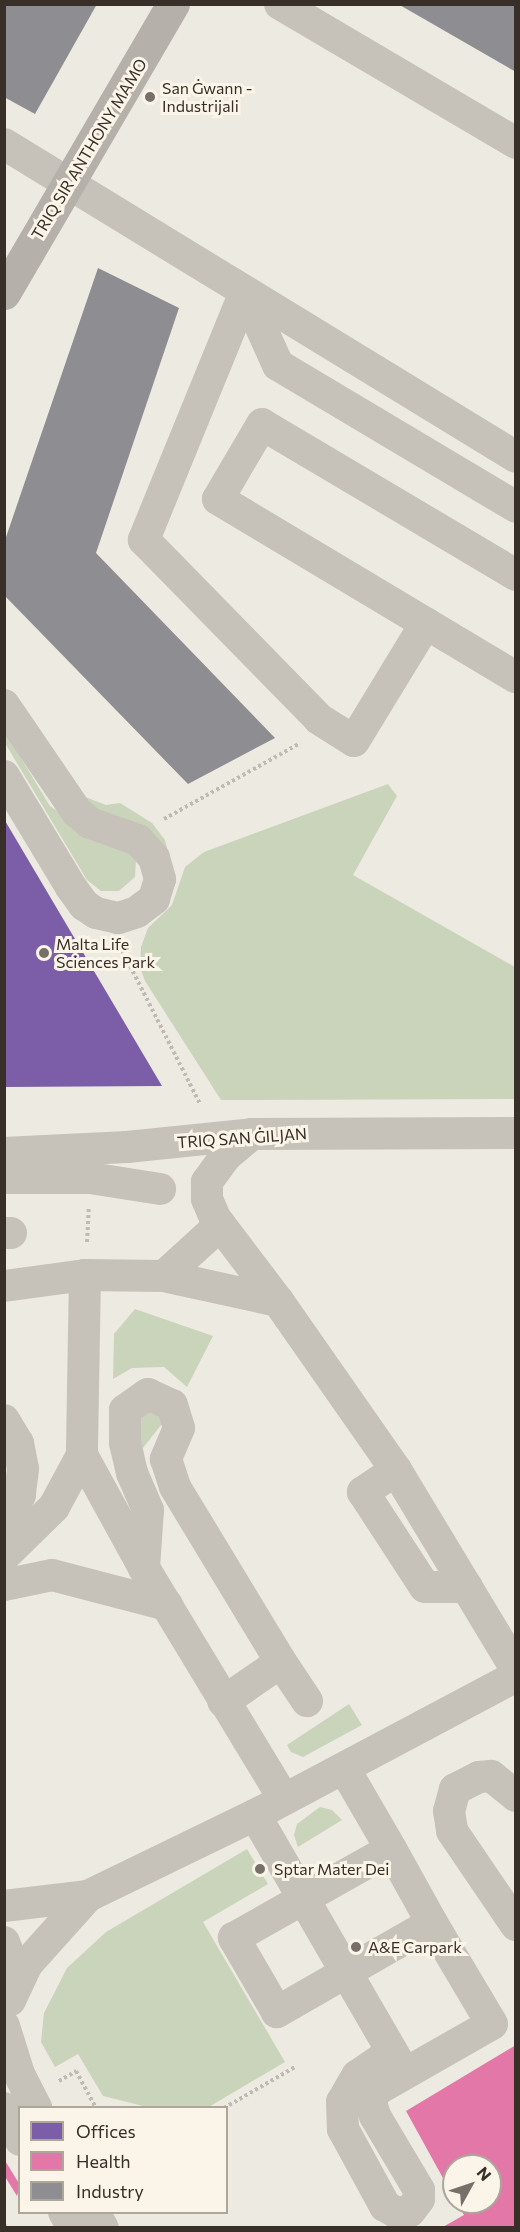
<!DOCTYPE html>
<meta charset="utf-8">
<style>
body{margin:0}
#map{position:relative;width:520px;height:2232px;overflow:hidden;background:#edeae1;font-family:Commissioner,sans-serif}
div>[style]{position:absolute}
.green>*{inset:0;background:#cad4ba}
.offices>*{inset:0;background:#7b5ea7}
.health>*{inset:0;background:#e377a8}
.industry>*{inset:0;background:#8d8d92}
.path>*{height:4px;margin-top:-2px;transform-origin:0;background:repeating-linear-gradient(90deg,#bfbab2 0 3px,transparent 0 6px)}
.minor>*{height:32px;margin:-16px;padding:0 16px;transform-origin:16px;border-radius:16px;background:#c6c2ba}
.major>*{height:33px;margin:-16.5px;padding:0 16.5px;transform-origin:16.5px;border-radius:16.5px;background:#b5b0a9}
.dots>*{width:16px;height:16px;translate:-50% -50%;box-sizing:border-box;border:3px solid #faf5e8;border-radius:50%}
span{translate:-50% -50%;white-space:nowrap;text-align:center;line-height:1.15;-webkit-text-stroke:6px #faf5e8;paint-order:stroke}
.poi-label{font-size:16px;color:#372f28}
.left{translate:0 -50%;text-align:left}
.street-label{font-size:16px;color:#372f28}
.frame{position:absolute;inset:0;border:6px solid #372f28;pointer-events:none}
.legend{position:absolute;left:18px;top:2106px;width:210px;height:108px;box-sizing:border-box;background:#faf5e8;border:2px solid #aca69b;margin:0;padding:8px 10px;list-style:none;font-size:18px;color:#372f28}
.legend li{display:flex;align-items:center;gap:12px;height:30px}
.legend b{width:30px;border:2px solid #aca69b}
.north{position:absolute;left:442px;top:2154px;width:60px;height:60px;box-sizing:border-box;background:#faf5e8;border:2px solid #aca69b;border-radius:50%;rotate:50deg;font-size:16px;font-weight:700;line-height:24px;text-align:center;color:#372f28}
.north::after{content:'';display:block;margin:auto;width:21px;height:27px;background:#777069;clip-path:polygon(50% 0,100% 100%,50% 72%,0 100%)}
</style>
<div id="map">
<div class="green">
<div style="clip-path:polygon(5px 732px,50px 806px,87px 831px,114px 839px,136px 860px,135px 877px,119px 891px,101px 891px,87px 880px,5px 743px)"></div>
<div style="clip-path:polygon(388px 784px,397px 796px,353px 875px,515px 967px,515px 1099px,221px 1100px,145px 981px,140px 967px,141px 947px,148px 928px,172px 905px,185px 867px,204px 852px)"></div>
<div style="clip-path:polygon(67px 790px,106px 805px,120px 803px,152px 823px,165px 840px,169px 856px,155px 881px,89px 808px)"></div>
<div style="clip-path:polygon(135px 1309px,213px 1336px,187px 1387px,164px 1367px,132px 1368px,113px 1379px,114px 1334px)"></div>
<div style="clip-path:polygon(146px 1402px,165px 1420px,143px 1448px,140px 1461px,137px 1409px)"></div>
<div style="clip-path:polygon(349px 1704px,362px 1725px,303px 1757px,291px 1752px,287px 1745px)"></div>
<div style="clip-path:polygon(320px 1807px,332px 1810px,342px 1820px,298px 1847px,294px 1835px,297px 1824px)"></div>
<div style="clip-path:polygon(247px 1849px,268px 1884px,203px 1922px,285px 2062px,207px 2108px,147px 2107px,103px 2096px,78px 2054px,55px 2067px,41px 2042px,44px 2013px,67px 1968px,106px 1932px)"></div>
</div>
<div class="offices">
<div style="clip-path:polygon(4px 819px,162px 1086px,4px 1087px)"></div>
</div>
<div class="health">
<div style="clip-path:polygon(516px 2045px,516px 2228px,441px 2228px,464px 2215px,456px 2202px,490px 2202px,490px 2166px,454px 2166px,454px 2198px,406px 2111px)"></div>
<div style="clip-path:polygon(4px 2159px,20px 2185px,17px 2196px,4px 2175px)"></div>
</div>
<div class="industry">
<div style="clip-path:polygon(4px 4px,97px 4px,35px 114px,4px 97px)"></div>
<div style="clip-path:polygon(398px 4px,516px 4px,516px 72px)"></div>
<div style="clip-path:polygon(98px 268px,179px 308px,96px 553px,275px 738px,188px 784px,4px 595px,4px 543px)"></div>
</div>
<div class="path">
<div style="left:164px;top:819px;width:154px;rotate:-29.1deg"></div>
<div style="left:122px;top:950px;width:173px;rotate:63.1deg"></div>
<div style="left:87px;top:1242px;width:33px;rotate:-87deg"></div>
<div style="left:59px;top:2081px;width:20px;rotate:-30deg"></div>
<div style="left:76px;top:2071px;width:42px;rotate:61.6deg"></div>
<div style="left:224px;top:2108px;width:82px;rotate:-30deg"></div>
<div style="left:4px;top:2224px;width:4px;rotate:63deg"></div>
</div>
<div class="minor">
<div style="left:280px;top:4px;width:274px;rotate:30.5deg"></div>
<div style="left:4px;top:144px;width:600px;rotate:31.44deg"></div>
<div style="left:245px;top:292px;width:268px;rotate:112.2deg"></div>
<div style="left:144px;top:540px;width:250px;rotate:45.6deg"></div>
<div style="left:319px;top:719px;width:41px;rotate:32.2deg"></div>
<div style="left:354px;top:741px;width:138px;rotate:-58.6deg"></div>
<div style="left:245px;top:292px;width:80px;rotate:65.7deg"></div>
<div style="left:278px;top:365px;width:277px;rotate:30.8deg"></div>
<div style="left:516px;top:575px;width:295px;rotate:-149.3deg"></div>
<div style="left:262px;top:424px;width:87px;rotate:120.4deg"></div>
<div style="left:218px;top:499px;width:347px;rotate:30.9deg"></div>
<div style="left:4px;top:705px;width:130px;rotate:55.7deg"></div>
<div style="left:77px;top:812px;width:17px;rotate:40deg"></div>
<div style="left:90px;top:823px;width:51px;rotate:19.5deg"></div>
<div style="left:138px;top:840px;width:24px;rotate:48deg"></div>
<div style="left:154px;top:858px;width:22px;rotate:74deg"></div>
<div style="left:160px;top:879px;width:21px;rotate:107deg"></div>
<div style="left:154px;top:899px;width:21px;rotate:143deg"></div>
<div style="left:137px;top:912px;width:20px;rotate:162deg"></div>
<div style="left:118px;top:918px;width:23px;rotate:-167deg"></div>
<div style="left:96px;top:913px;width:14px;rotate:-146deg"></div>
<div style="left:84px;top:905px;width:22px;rotate:-126deg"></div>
<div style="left:71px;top:887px;width:130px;rotate:-121.1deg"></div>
<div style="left:252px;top:1134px;width:35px;rotate:140deg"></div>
<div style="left:225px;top:1157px;width:31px;rotate:126deg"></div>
<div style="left:207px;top:1182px;width:17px;rotate:90deg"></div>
<div style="left:207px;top:1199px;width:21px;rotate:67deg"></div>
<div style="left:215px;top:1218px;width:104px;rotate:52.8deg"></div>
<div style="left:278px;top:1301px;width:206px;rotate:55.1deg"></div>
<div style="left:396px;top:1470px;width:232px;rotate:58.9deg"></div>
<div style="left:4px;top:1153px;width:123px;rotate:-2.8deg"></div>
<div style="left:127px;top:1147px;width:126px;rotate:-5.9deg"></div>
<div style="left:252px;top:1134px;width:264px;rotate:-0.2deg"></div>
<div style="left:4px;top:1178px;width:86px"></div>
<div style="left:90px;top:1178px;width:71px;rotate:8.9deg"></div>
<div style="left:4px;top:1233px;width:7px"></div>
<div style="left:85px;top:1275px;width:180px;rotate:91deg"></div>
<div style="left:82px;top:1455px;width:129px;rotate:61.2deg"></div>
<div style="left:144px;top:1568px;width:270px;rotate:58.8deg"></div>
<div style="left:164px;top:1276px;width:76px;rotate:-42.3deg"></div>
<div style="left:4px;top:1286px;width:82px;rotate:-7.7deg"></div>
<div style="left:85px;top:1275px;width:79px;rotate:0.7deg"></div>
<div style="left:164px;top:1276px;width:117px;rotate:12.4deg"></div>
<div style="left:4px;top:1420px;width:27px;rotate:59deg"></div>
<div style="left:18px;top:1443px;width:26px;rotate:79deg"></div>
<div style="left:23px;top:1469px;width:26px;rotate:97deg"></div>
<div style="left:20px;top:1495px;width:32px;rotate:120deg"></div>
<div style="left:396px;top:1470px;width:40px;rotate:146deg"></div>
<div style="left:363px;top:1492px;width:113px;rotate:56.9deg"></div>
<div style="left:425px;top:1587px;width:42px"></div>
<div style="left:4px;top:1556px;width:70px;rotate:-44.4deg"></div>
<div style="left:54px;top:1507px;width:59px;rotate:-61.7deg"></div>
<div style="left:144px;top:1568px;width:58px;rotate:-86.1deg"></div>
<div style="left:148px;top:1510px;width:40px;rotate:-113.4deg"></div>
<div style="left:132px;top:1473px;width:31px;rotate:-103deg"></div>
<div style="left:125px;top:1443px;width:33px;rotate:-90deg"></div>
<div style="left:125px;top:1410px;width:28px;rotate:-35deg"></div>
<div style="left:148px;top:1394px;width:26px;rotate:25deg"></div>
<div style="left:172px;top:1405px;width:24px;rotate:73deg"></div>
<div style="left:179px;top:1428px;width:34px;rotate:113deg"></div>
<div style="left:166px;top:1459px;width:29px;rotate:72deg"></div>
<div style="left:175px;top:1487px;width:205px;rotate:58.8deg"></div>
<div style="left:281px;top:1662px;width:70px;rotate:145.4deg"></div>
<div style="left:4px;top:1585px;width:49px;rotate:-11.8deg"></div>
<div style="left:52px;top:1575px;width:119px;rotate:14.6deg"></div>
<div style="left:281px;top:1662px;width:47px;rotate:56.3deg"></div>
<div style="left:344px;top:1768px;width:94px;rotate:59.9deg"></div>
<div style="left:391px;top:1849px;width:85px;rotate:61deg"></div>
<div style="left:432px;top:1923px;width:179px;rotate:150.1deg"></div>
<div style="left:277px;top:2012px;width:86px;rotate:-120.2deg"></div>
<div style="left:234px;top:1938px;width:180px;rotate:-29.5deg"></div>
<div style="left:516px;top:1796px;width:32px;rotate:-141deg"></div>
<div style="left:491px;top:1776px;width:12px;rotate:175deg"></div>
<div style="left:479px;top:1777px;width:27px;rotate:153deg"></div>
<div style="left:455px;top:1789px;width:23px;rotate:105deg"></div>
<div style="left:449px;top:1811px;width:20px;rotate:81deg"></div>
<div style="left:452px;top:1831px;width:114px;rotate:55.8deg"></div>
<div style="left:255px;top:1815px;width:295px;rotate:59.9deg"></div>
<div style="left:88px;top:1896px;width:186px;rotate:-25.9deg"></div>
<div style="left:255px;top:1815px;width:296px;rotate:-28deg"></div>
<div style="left:4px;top:1906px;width:85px;rotate:-6.8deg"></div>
<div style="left:88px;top:1896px;width:91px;rotate:131.9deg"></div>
<div style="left:27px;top:1964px;width:40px;rotate:115deg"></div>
<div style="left:4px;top:1942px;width:22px;rotate:69deg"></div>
<div style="left:12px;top:1963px;width:31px;rotate:92deg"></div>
<div style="left:4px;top:2026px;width:50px;rotate:72.6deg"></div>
<div style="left:19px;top:2074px;width:38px;rotate:63deg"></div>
<div style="left:392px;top:2052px;width:42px;rotate:145.6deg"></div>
<div style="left:357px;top:2076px;width:30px;rotate:120deg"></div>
<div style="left:342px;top:2102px;width:27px;rotate:88deg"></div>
<div style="left:343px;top:2129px;width:88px;rotate:61.4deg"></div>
<div style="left:385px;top:2206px;width:14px;rotate:30deg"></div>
<div style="left:397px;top:2213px;width:13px;rotate:-9deg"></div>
<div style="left:410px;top:2211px;width:15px;rotate:-53deg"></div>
<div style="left:419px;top:2199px;width:9px;rotate:-90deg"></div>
<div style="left:419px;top:2190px;width:86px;rotate:-120.7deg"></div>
<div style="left:375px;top:2116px;width:19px;rotate:-106deg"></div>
<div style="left:370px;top:2098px;width:12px;rotate:-48deg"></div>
<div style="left:378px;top:2089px;width:131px;rotate:-29.7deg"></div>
<div style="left:492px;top:2024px;width:117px;rotate:-120.7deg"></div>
<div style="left:4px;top:2108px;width:36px;rotate:63deg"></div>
<div style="left:64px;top:2212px;width:18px;rotate:61deg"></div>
<div style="left:94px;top:2212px;width:18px;rotate:61deg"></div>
</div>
<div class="major">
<div style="left:4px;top:293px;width:335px;rotate:-59.7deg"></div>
</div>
<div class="dots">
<div style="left:150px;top:97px;background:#777069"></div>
<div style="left:44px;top:953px;background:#777069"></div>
<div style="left:260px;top:1869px;background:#777069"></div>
<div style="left:356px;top:1947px;background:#777069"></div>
</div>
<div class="poi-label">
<span class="left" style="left:162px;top:97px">San Ġwann -<br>Industrijali</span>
<span class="left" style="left:56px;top:953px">Malta Life<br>Sciences Park</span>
<span class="left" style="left:274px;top:1869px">Sptar Mater Dei</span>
<span class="left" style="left:368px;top:1947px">A&amp;E Carpark</span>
</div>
<div class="street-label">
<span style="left:89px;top:149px;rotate:-59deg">TRIQ SIR ANTHONY MAMO</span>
<span style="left:242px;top:1138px;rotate:-4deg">TRIQ SAN ĠILJAN</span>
</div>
<div class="frame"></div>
<ul class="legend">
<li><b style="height:16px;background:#7b5ea7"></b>Offices</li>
<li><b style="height:16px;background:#e377a8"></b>Health</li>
<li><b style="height:16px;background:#8d8d92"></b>Industry</li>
</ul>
<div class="north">N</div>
</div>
